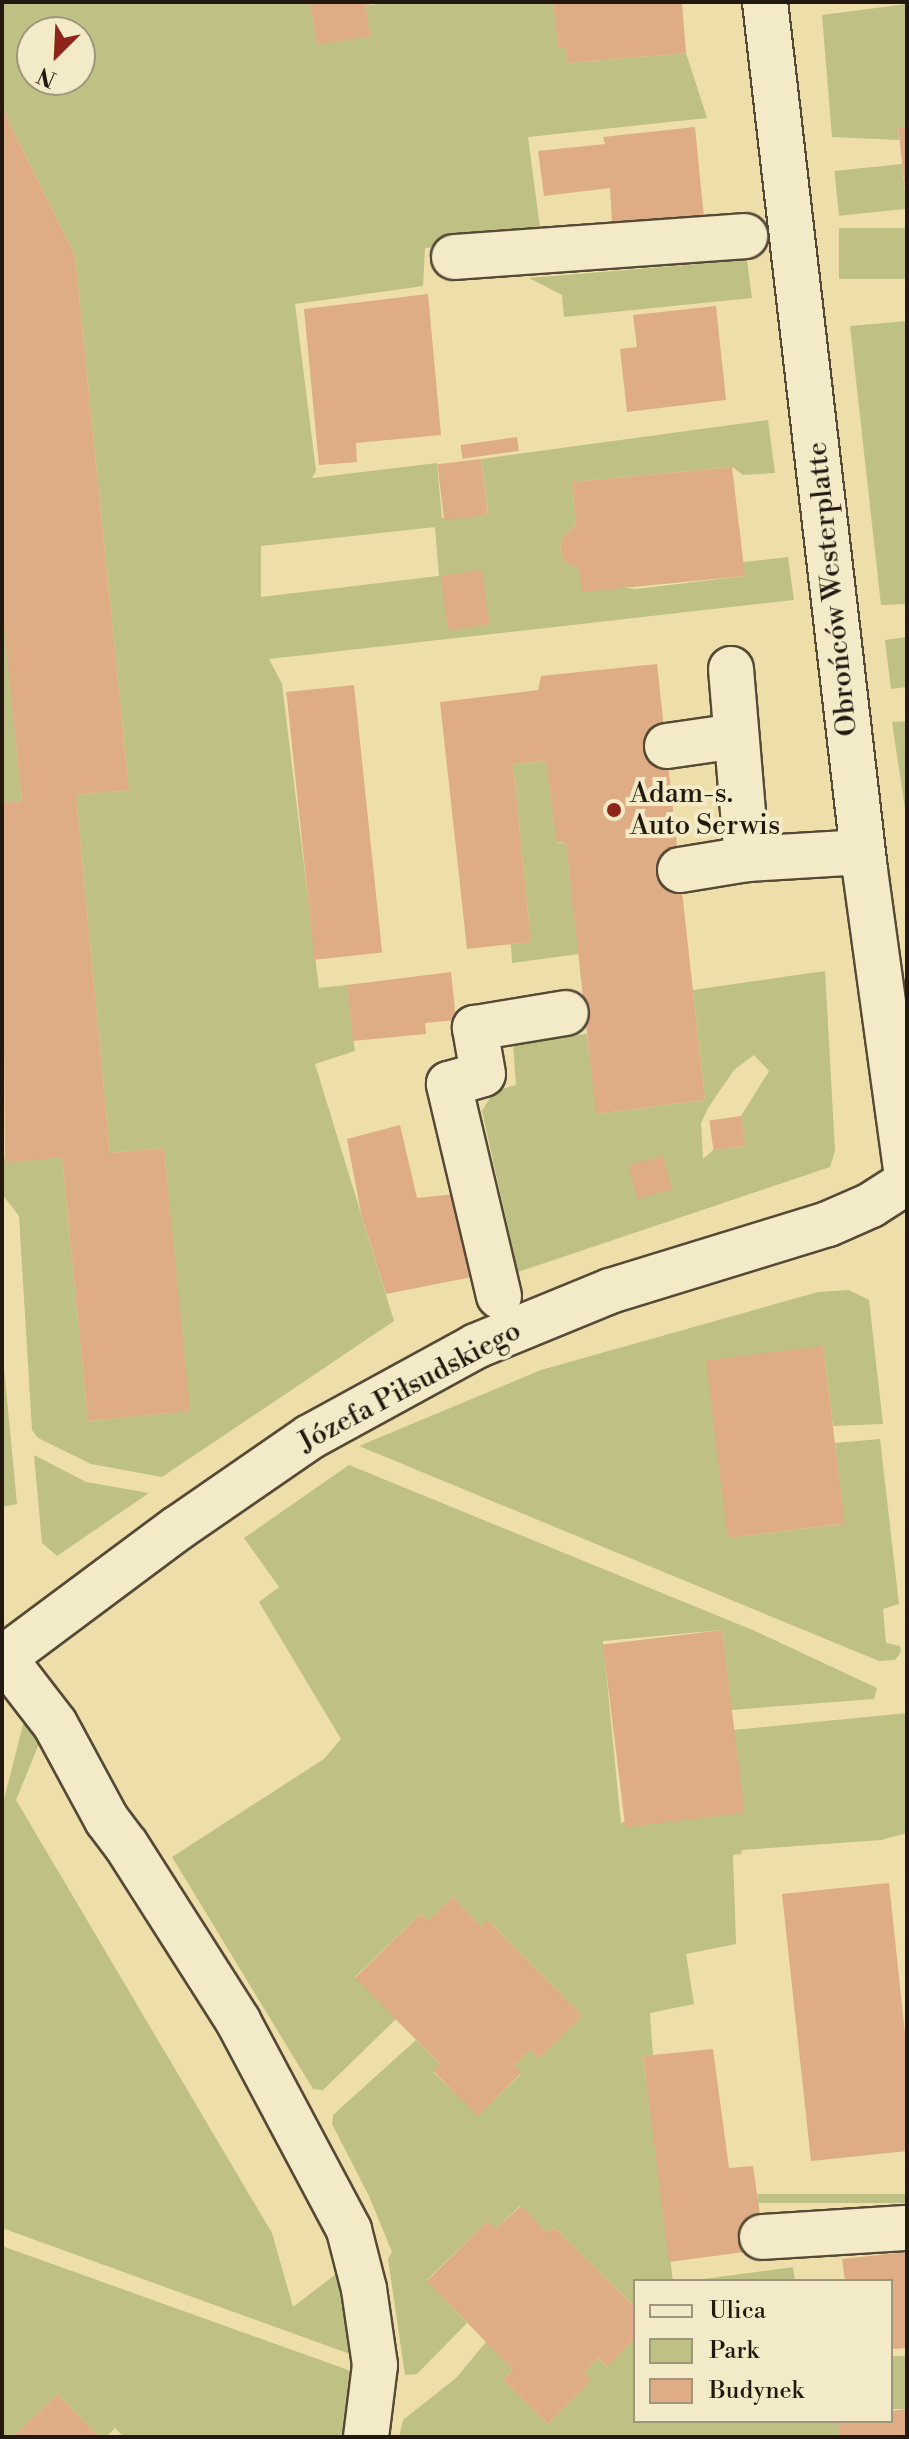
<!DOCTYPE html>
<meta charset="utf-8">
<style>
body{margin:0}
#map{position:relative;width:909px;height:2439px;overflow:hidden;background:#eddeaa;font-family:"Libre Bodoni",serif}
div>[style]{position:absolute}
.green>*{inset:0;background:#bec084;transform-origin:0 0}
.building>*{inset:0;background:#dfad85;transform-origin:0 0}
.roads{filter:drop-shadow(2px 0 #564a36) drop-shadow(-2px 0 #564a36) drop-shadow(0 2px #564a36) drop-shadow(0 -2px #564a36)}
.minor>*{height:44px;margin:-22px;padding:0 22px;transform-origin:22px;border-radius:22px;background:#f3eac8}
.dots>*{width:22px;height:22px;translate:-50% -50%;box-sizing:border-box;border:4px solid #f3eac8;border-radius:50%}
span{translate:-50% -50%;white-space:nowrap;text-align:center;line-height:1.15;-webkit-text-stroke:8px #f3eac8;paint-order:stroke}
.street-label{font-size:28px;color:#231810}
.poi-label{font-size:28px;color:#231810}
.left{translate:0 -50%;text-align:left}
.frame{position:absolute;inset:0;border:4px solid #231810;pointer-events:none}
.legend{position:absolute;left:633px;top:2279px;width:260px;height:144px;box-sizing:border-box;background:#f3eac8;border:2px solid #a0967e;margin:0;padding:10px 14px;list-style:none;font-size:24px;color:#231810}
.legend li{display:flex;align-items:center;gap:16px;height:40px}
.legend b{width:40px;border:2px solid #a0967e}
.north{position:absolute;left:16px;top:16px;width:80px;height:80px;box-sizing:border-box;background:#f3eac8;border:2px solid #a0967e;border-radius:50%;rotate:204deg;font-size:22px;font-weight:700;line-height:32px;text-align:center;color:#231810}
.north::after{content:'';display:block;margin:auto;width:28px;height:36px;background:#8f2418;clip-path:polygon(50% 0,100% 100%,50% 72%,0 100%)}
</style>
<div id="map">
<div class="green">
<div style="clip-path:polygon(evenodd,2px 2px,310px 2px,317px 44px,371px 36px,365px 6px,387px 2px,553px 2px,558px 47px,565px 48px,568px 63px,686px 53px,707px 118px,528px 137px,541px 236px,425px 248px,423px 286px,295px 304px,316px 471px,312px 478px,437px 463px,442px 518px,488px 514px,481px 459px,768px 420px,775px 473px,743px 475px,732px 467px,572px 482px,576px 525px,563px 536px,560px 549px,564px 562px,618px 587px,636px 589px,744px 576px,743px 562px,788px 557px,794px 600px,269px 659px,282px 684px,319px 988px,347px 985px,355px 1051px,315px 1064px,394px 1321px,162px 1477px,91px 1464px,38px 1438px,32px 1430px,19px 1216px,2px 1194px,2px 1134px,5px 1162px,62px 1157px,88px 1421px,189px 1411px,164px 1148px,110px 1153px,76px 795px,129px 790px,75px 256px,2px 107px,2px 2px,32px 32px,80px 32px,80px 80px,32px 80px,32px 32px,2px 2px,435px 527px,439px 576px,261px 597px,261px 546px,435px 527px)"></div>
<div style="clip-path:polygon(907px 4px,907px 127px,898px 129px,899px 140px,832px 137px,822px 15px)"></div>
<div style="left:902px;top:164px;width:45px;height:68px;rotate:84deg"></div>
<div style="left:907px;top:228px;width:51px;height:68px;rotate:90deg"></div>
<div style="clip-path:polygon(747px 260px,752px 298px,564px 317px,562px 295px,529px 278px)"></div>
<div style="clip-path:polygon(907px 321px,907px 604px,881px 605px,850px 326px)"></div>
<div style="clip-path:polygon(2px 604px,22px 801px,2px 803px)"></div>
<div style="clip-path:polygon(907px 637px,907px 687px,891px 689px,885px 640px)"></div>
<div style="clip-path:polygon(907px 721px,907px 822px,892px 722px)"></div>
<div style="clip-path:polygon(546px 761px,558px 843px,566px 843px,579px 954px,512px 963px,511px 944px,531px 942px,513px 764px)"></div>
<div style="clip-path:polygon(evenodd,825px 971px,835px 1151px,830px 1167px,518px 1272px,482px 1111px,494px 1091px,516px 1085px,513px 1045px,587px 1034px,597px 1114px,705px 1100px,693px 990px,825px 971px,754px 1055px,769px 1071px,741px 1116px,745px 1146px,713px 1150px,703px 1159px,701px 1123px,708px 1108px,734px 1070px,754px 1055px)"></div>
<div style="clip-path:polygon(849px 1290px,869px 1300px,883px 1424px,833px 1426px,823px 1346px,727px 1538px,844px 1524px,835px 1443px,880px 1439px,899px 1604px,883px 1609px,886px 1643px,900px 1646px,901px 1652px,895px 1660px,879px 1661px,359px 1446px,541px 1370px,818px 1292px)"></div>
<div style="clip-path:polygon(2px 1347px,17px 1504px,2px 1507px)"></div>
<div style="clip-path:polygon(34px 1455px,86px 1482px,149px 1493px,57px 1556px,42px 1543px)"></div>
<div style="clip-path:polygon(349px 1465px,755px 1631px,877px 1688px,874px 1699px,731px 1710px,722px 1630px,603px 1641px,621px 1824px,733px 1730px,907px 1713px,907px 1833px,881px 1840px,742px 1850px,741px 1854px,733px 1855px,736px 1944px,686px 1954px,694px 2004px,650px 2013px,653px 2056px,643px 2057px,673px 2281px,635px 2281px,635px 2307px,554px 2227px,547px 2233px,520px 2206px,495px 2229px,487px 2222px,427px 2280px,467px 2323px,417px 2374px,405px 2375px,388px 2259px,392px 2252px,369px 2196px,332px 2124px,333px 2115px,416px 2040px,440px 2064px,433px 2072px,478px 2115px,521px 2074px,514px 2066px,530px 2050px,539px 2058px,582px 2016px,489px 1921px,482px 1927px,453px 1897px,428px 1921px,420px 1914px,355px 1977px,396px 2019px,323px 2090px,313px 2089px,172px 1857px,324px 1759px,341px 1739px,259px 1602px,279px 1587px,244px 1538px)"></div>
<div style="clip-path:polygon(26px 1713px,41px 1739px,16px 1800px,272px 2233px,293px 2307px,340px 2271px,347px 2306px,350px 2354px,2px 2228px,2px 1807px)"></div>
<div style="left:907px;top:2194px;width:9px;height:149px;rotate:90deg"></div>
<div style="clip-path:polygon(2px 2246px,351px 2371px,353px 2403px,347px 2437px,124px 2437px,115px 2428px,106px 2437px,99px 2437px,58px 2394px,12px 2437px,2px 2437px)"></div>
<div style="clip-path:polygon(793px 2267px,795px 2281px,689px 2281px)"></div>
<div style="clip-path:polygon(635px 2338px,635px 2421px,838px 2421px,840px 2437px,399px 2437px,403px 2420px,456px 2378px,486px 2342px,513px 2370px,503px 2380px,548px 2424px,590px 2381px,584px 2373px,598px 2358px,607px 2367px)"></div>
<div style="left:907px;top:2356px;width:53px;height:16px;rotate:90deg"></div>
</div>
<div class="building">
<div style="clip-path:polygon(310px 2px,377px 2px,365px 6px,371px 36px,317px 45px)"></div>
<div style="clip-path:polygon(553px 2px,682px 2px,686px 53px,568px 63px,565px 48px,558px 48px)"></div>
<div style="clip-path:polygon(2px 107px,75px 256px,129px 790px,76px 795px,110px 1153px,164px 1148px,190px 1411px,88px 1421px,62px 1157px,5px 1163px,2px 803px,22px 801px,2px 609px)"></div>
<div style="clip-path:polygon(695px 127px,705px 228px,613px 238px,610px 188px,544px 196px,538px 151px,605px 144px,603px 137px)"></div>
<div style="clip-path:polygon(907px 127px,907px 189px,905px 189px,898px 128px)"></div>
<div style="clip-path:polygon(428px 294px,441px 435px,356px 443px,357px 462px,319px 465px,304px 309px)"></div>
<div style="clip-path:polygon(716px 306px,726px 400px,627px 412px,620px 349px,637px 347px,633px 315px)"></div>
<div style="left:517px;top:437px;width:14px;height:57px;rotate:82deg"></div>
<div style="left:481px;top:459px;width:56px;height:44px;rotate:83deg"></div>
<div style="clip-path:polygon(732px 467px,745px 576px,582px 592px,579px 569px,564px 562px,560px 549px,563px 536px,576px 525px,572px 482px)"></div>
<div style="left:482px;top:570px;width:55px;height:42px;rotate:82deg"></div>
<div style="clip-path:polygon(657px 664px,705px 1100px,596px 1114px,566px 843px,557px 842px,546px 761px,513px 764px,531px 942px,467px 949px,440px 702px,538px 690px,541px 676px)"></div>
<div style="left:354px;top:685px;width:269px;height:68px;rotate:84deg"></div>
<div style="clip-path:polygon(451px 972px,456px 1020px,425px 1023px,426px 1034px,353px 1041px,347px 985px)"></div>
<div style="left:741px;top:1116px;width:30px;height:32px;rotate:82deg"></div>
<div style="clip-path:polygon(400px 1125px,417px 1198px,455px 1194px,472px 1277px,386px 1294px,361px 1213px,347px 1139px)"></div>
<div style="left:663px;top:1156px;width:35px;height:36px;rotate:75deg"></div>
<div style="left:823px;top:1346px;width:179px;height:118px;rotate:83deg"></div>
<div style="left:722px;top:1630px;width:184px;height:120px;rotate:83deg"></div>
<div style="clip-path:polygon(889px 1883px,907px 2052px,907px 2151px,811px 2161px,782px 1894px)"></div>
<div style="clip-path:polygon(453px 1897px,482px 1927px,488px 1920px,582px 2016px,539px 2058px,530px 2050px,514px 2066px,521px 2073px,478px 2116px,433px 2071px,440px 2064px,355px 1978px,420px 1914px,428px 1921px)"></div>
<div style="clip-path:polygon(713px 2049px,729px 2168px,753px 2166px,765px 2249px,669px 2262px,643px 2056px)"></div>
<div style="clip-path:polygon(521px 2206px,547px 2233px,554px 2227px,635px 2307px,635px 2338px,607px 2367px,598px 2358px,584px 2373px,591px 2380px,548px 2424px,503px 2380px,513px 2370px,427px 2281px,488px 2221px,495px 2229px)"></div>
<div style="clip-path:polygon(907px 2252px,907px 2348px,891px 2349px,891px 2281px,845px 2281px,842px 2259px)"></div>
<div style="clip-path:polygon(58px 2394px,99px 2437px,12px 2437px)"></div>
<div style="clip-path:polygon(907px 2409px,907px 2437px,840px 2437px,838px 2421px,891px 2421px,891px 2411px)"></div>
</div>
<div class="roads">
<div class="minor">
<div style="left:765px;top:2px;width:874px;rotate:83.43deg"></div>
<div style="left:865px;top:870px;width:309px;rotate:82.2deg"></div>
<div style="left:454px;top:257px;width:292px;rotate:-4.1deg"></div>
<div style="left:731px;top:669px;width:191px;rotate:85.2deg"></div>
<div style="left:747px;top:859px;width:116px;rotate:-3.5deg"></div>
<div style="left:667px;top:746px;width:70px;rotate:-8.2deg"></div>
<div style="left:680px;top:870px;width:68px;rotate:-9.3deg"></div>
<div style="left:499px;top:1296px;width:218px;rotate:-103.3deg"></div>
<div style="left:449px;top:1084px;width:35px;rotate:-16deg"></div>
<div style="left:483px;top:1074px;width:47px;rotate:-99.9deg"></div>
<div style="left:475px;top:1028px;width:92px;rotate:-9.4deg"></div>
<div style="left:4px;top:1658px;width:83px;rotate:52.3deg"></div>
<div style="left:55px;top:1724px;width:109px;rotate:61.6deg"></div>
<div style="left:107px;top:1820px;width:31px;rotate:53deg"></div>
<div style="left:126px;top:1845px;width:209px;rotate:57.5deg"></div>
<div style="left:238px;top:2021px;width:237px;rotate:62deg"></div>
<div style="left:349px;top:2230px;width:61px;rotate:75.7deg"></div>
<div style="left:364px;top:2289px;width:77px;rotate:81.8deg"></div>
<div style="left:375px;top:2365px;width:73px;rotate:97.1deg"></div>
<div style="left:2px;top:1659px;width:219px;rotate:-36.7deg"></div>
<div style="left:178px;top:1528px;width:160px;rotate:-34.6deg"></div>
<div style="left:310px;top:1437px;width:189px;rotate:-28.7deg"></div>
<div style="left:476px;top:1346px;width:145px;rotate:-22.3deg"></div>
<div style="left:610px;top:1291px;width:228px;rotate:-17.1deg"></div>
<div style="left:828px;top:1224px;width:47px;rotate:-23.8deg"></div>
<div style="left:871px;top:1205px;width:43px;rotate:-32.6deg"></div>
<div style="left:762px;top:2237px;width:145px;rotate:-3.6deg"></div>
</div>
</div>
<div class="dots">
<div style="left:614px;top:810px;background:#8f2418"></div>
</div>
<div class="street-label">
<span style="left:833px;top:589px;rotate:-96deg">Obrońców Westerplatte</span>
<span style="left:410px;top:1387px;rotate:-28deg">Józefa Piłsudskiego</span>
</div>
<div class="poi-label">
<span class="left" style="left:630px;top:810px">Adam-s.<br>Auto Serwis</span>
</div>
<div class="frame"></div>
<ul class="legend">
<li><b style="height:10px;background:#f3eac8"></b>Ulica</li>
<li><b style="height:22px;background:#bec084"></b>Park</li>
<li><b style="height:22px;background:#dfad85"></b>Budynek</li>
</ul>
<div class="north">N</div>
</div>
